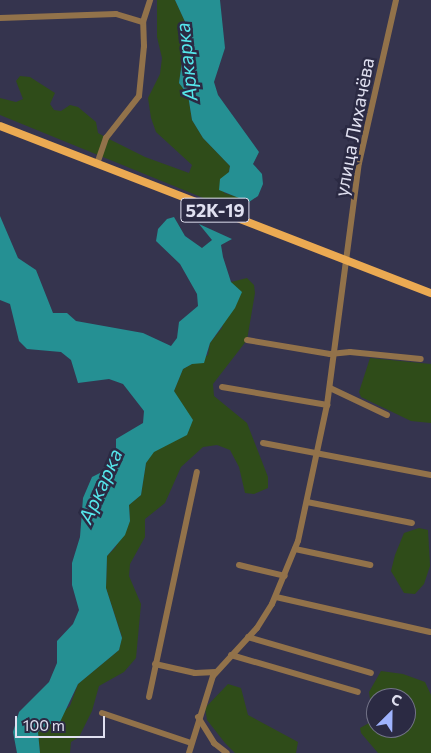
<!DOCTYPE html>
<meta charset="utf-8">
<style>
body{margin:0}
#map{position:relative;width:431px;height:753px;overflow:hidden;background:#35344e;font-family:Commissioner,sans-serif}
div>[style]{position:absolute}
.green>*{inset:0;background:#2f4c19}
.water>*{inset:0;background:#259093}
.minor>*{height:6px;margin:-3px;padding:0 3px;transform-origin:3px;border-radius:3px;background:#92724a}
.major>*{height:8px;margin:-4px;padding:0 4px;transform-origin:4px;border-radius:4px;background:#ebaa52}
span{translate:-50% -50%;white-space:nowrap;text-align:center;line-height:1.15;-webkit-text-stroke:5px #2b2a43;paint-order:stroke}
.shield-label span{padding:1px 4px;background:#2b2a43;border:1px solid;border-radius:4px;-webkit-text-stroke-width:0}
.shield-label{font-size:18px;color:#e0e0f0;font-weight:700}
.street-label{font-size:19px;color:#e0e0f0}
.water-label{font-size:20px;color:#55e6eb;font-style:italic}
.north{position:absolute;left:366px;top:688px;width:50px;height:50px;box-sizing:border-box;background:#2b2a43;border:1px solid #737388;border-radius:50%;rotate:23deg;font-size:14px;font-weight:700;line-height:20px;text-align:center;color:#e0e0f0}
.north::after{content:'';display:block;margin:auto;width:18px;height:22px;background:#9fb3fd;clip-path:polygon(50% 0,100% 100%,50% 72%,0 100%)}
.scale{position:absolute;left:15px;top:716px;width:90px;height:22px;box-sizing:border-box;border:2px solid #e0e0f0;border-top:0;padding-left:6px;font-size:15px;line-height:18px;white-space:nowrap;color:#e0e0f0;-webkit-text-stroke:4px #2b2a43;paint-order:stroke}
</style>
<div id="map">
<div class="green">
<div style="clip-path:polygon(157px 0,175px 0,187px 26px,179px 83px,188px 95px,192px 120px,203px 138px,230px 166px,224px 193px,245px 199px,240px 213px,0 115px,0 98px,16px 102px,23px 99px,16px 81px,20px 76px,30px 77px,55px 93px,50px 104px,54px 110px,61px 111px,70px 105px,78px 107px,96px 122px,98px 133px,109px 139px,145px 157px,189px 173px,192px 165px,156px 132px,151px 118px,148px 98px,160px 74px,162px 58px,157px 37px)"></div>
<div style="clip-path:polygon(247px 278px,254px 285px,255px 293px,247px 340px,213px 384px,214px 396px,247px 423px,268px 477px,268px 488px,254px 494px,245px 493px,239px 467px,230px 450px,217px 445px,203px 447px,181px 467px,165px 503px,145px 519px,145px 537px,130px 564px,129px 576px,141px 604px,136px 658px,124px 672px,99px 686px,92px 711px,79px 737px,71px 742px,70px 753px,40px 753px,38px 732px,70px 706px,78px 684px,119px 650px,122px 637px,106px 588px,107px 556px,115px 548px,130px 521px,129px 505px,141px 495px,146px 463px,180px 402px,174px 391px,183px 369px,208px 355px,210px 343px,222px 328px,231px 282px)"></div>
<div style="clip-path:polygon(370px 358px,431px 364px,431px 423px,411px 421px,361px 397px,359px 392px)"></div>
<div style="clip-path:polygon(419px 528px,428px 530px,430px 566px,424px 584px,415px 594px,404px 593px,391px 571px,395px 555px,404px 533px)"></div>
<div style="clip-path:polygon(evenodd,381px 671px,403px 674px,425px 682px,431px 695px,431px 753px,378px 753px,361px 733px,360px 728px,369px 723px,372px 713px,369px 692px,381px 671px,376px 698px,406px 698px,406px 728px,376px 728px,376px 698px)"></div>
<div style="clip-path:polygon(228px 684px,241px 688px,248px 715px,298px 742px,296px 753px,235px 753px,225px 743px,207px 720px,205px 708px)"></div>
</div>
<div class="water">
<div style="clip-path:polygon(175px 0,220px 0,225px 48px,214px 82px,218px 95px,259px 152px,253px 164px,262px 174px,263px 184px,258px 196px,249px 202px,219px 190px,220px 179px,229px 172px,230px 166px,203px 138px,192px 120px,188px 95px,179px 83px,187px 26px)"></div>
<div style="clip-path:polygon(0 216px,18px 258px,36px 270px,53px 313px,67px 313px,76px 321px,143px 333px,171px 346px,177px 338px,179px 322px,198px 306px,197px 294px,180px 264px,156px 241px,158px 229px,167px 219px,174px 217px,185px 236px,202px 248px,212px 240px,199px 224px,232px 239px,221px 245px,223px 257px,231px 282px,242px 292px,235px 308px,210px 343px,204px 363px,192px 364px,183px 369px,174px 391px,193px 420px,187px 435px,154px 452px,146px 463px,141px 495px,129px 505px,130px 521px,125px 535px,107px 556px,106px 588px,122px 638px,119px 650px,78px 684px,60px 722px,47px 725px,38px 732px,40px 753px,17px 753px,13px 732px,19px 712px,49px 682px,57px 663px,57px 641px,73px 624px,79px 610px,72px 585px,72px 563px,80px 537px,83px 498px,92px 477px,108px 469px,116px 458px,116px 439px,143px 423px,144px 411px,123px 384px,109px 379px,78px 383px,71px 360px,61px 352px,27px 349px,19px 341px,10px 304px,0 300px)"></div>
</div>
<div class="minor">
<div style="left:0;top:18px;width:116px;rotate:-2deg"></div>
<div style="left:116px;top:14px;width:28px;rotate:17deg"></div>
<div style="left:97px;top:164px;width:28px;rotate:-71deg"></div>
<div style="left:106px;top:138px;width:53px;rotate:-51.8deg"></div>
<div style="left:139px;top:96px;width:50px;rotate:-84.3deg"></div>
<div style="left:144px;top:46px;width:24px;rotate:-92deg"></div>
<div style="left:143px;top:22px;width:23px;rotate:-72deg"></div>
<div style="left:247px;top:340px;width:84px;rotate:9.6deg"></div>
<div style="left:330px;top:354px;width:20px;rotate:-6deg"></div>
<div style="left:350px;top:352px;width:71px;rotate:5.6deg"></div>
<div style="left:222px;top:387px;width:107px;rotate:9.7deg"></div>
<div style="left:330px;top:388px;width:63px;rotate:25.3deg"></div>
<div style="left:263px;top:443px;width:171px;rotate:10.8deg"></div>
<div style="left:307px;top:502px;width:107px;rotate:11.3deg"></div>
<div style="left:295px;top:549px;width:77px;rotate:12deg"></div>
<div style="left:239px;top:565px;width:47px;rotate:13.4deg"></div>
<div style="left:276px;top:597px;width:158px;rotate:12.8deg"></div>
<div style="left:248px;top:637px;width:128px;rotate:16.3deg"></div>
<div style="left:231px;top:655px;width:132px;rotate:16.2deg"></div>
<div style="left:155px;top:664px;width:41px;rotate:12.7deg"></div>
<div style="left:195px;top:673px;width:21px;rotate:-3deg"></div>
<div style="left:149px;top:697px;width:230px;rotate:-78deg"></div>
<div style="left:102px;top:713px;width:94px;rotate:18.6deg"></div>
<div style="left:198px;top:717px;width:31px;rotate:58deg"></div>
<div style="left:214px;top:743px;width:16px;rotate:38deg"></div>
<div style="left:189px;top:753px;width:81px;rotate:-72.7deg"></div>
<div style="left:213px;top:676px;width:65px;rotate:-47.5deg"></div>
<div style="left:257px;top:628px;width:28px;rotate:-58deg"></div>
<div style="left:272px;top:604px;width:68px;rotate:-67.6deg"></div>
<div style="left:298px;top:541px;width:139px;rotate:-78deg"></div>
<div style="left:327px;top:405px;width:244px;rotate:-82.5deg"></div>
<div style="left:359px;top:163px;width:167px;rotate:-77.2deg"></div>
</div>
<div class="major">
<div style="left:0;top:126px;width:462px;rotate:21.2deg"></div>
</div>
<div class="shield-label">
<span style="left:215px;top:210px">52К-19</span>
</div>
<div class="street-label">
<span style="left:354px;top:127px;rotate:-79deg">улица Лихачёва</span>
</div>
<div class="water-label">
<span style="left:186px;top:62px;rotate:-96deg">Аркарка</span>
<span style="left:100px;top:486px;rotate:-66deg">Аркарка</span>
</div>
<div class="north">С</div>
<div class="scale">100 m</div>
</div>
